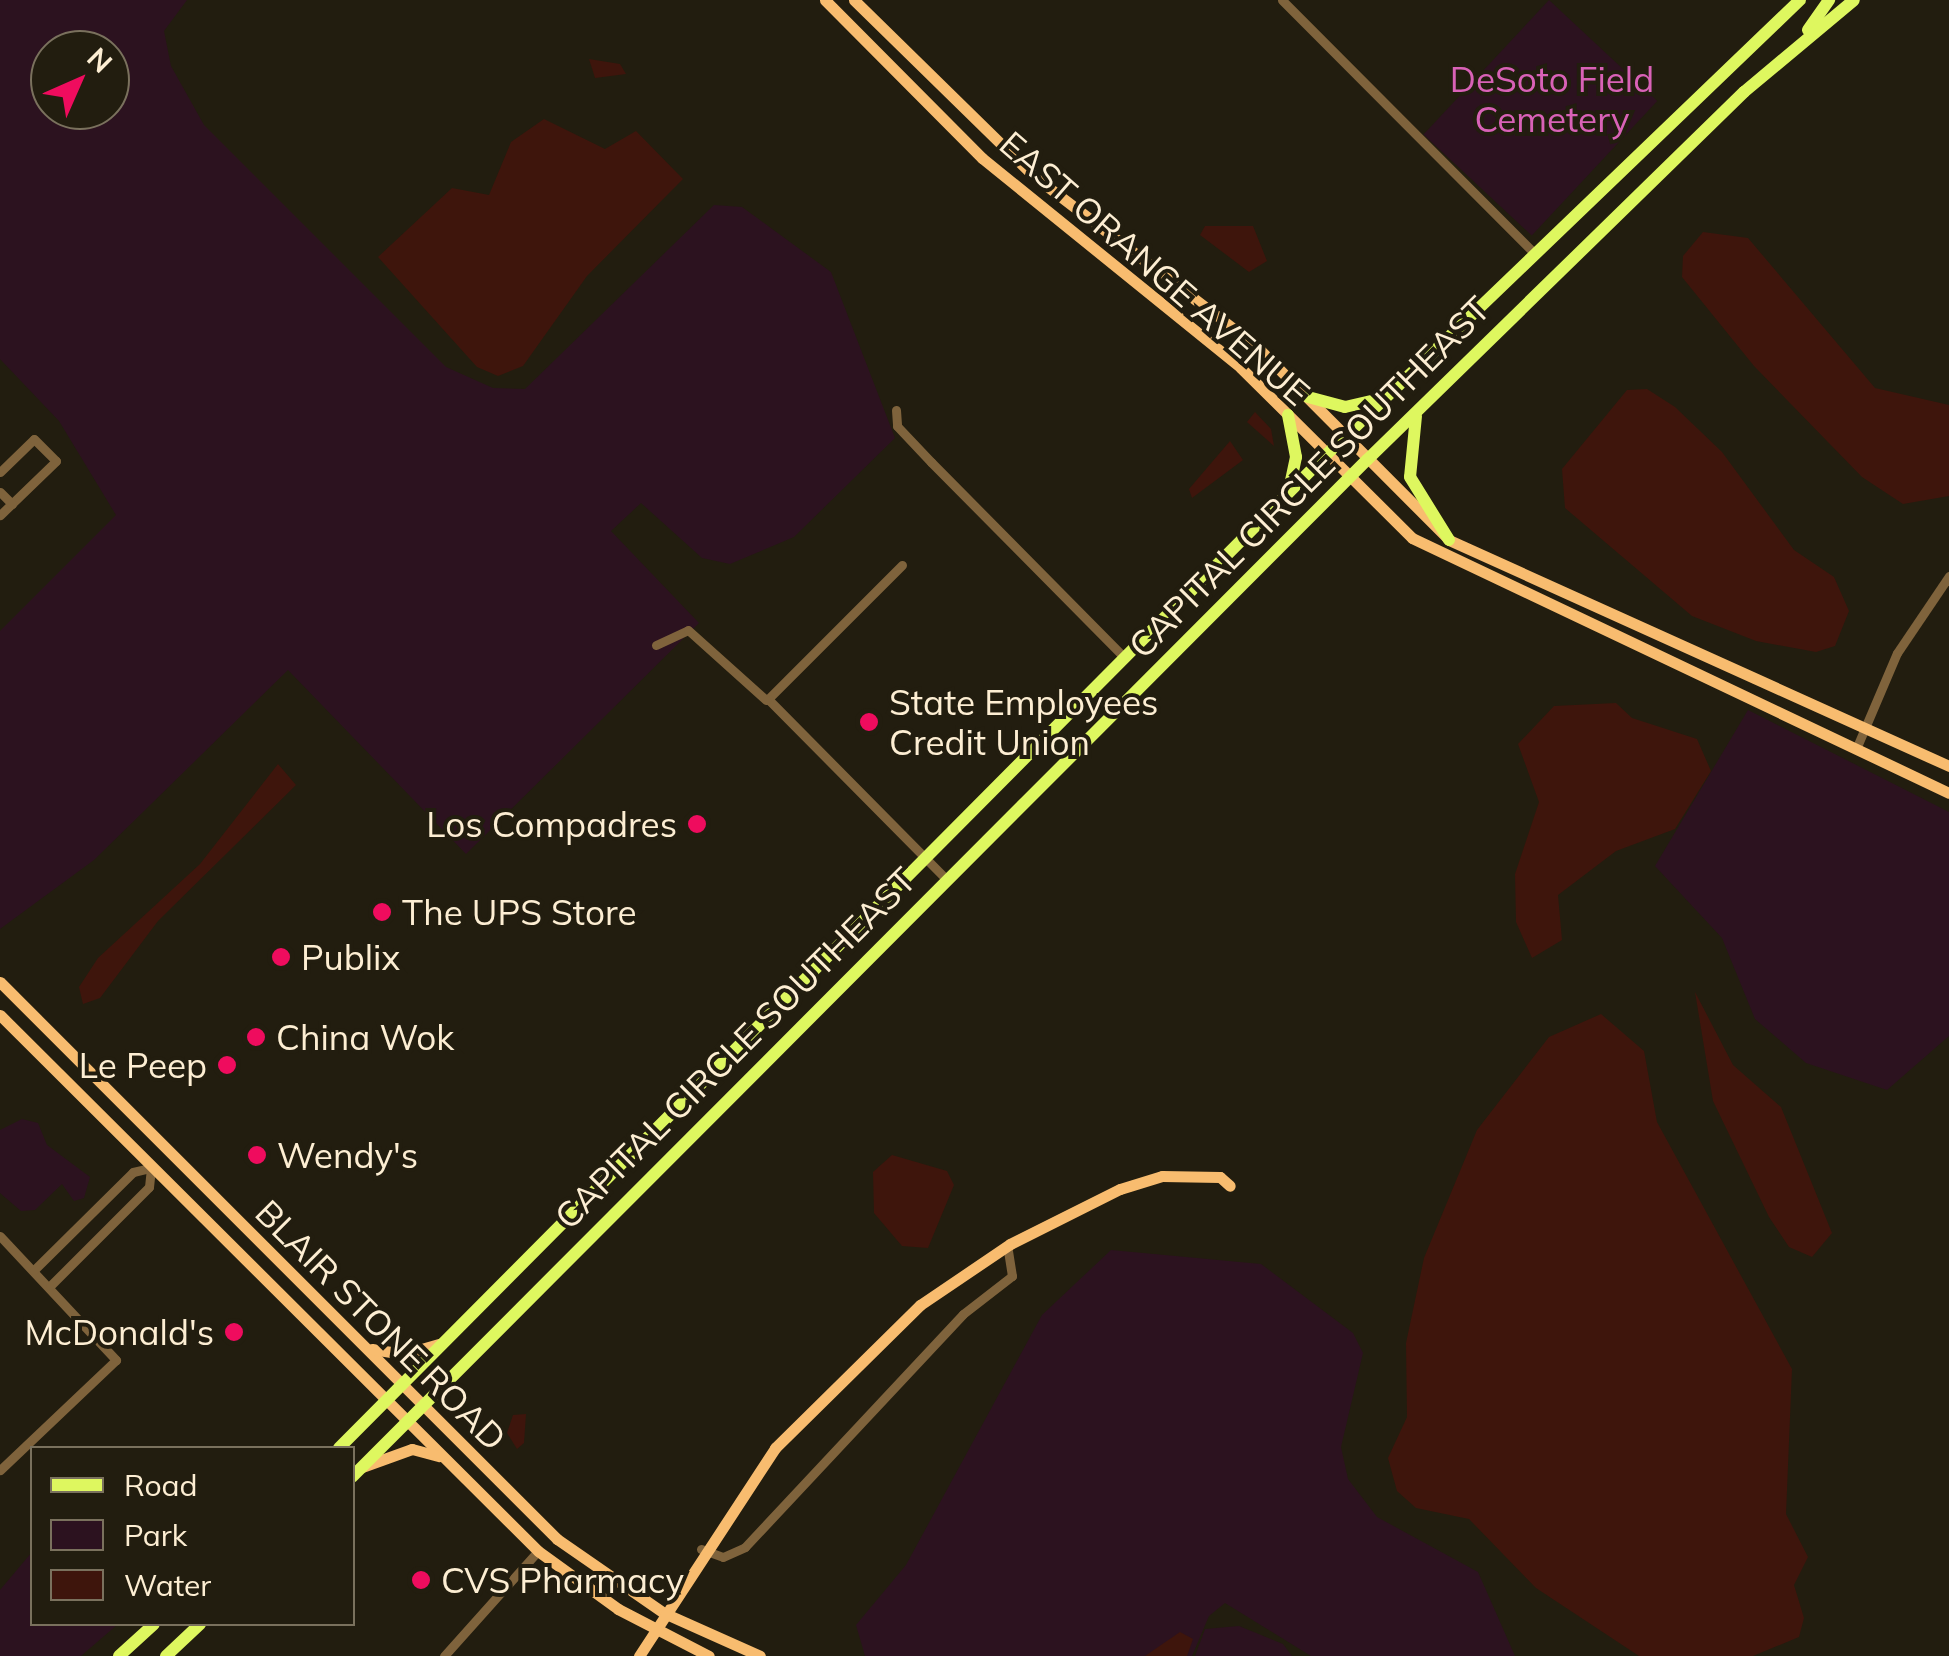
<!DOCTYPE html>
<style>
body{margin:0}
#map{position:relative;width:1949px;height:1656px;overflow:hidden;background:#221d0f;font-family:Mulish,sans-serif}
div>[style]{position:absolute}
.green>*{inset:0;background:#2c121f;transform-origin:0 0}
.water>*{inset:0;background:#3e150c}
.street>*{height:9px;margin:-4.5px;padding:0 4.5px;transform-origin:4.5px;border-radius:4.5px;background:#7f633c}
.secondary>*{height:11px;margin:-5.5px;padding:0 5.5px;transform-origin:5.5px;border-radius:5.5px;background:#f8bc6f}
.primary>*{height:12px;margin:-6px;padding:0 6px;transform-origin:6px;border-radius:6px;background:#def75f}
.dots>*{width:28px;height:28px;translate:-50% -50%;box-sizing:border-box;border:5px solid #221d0f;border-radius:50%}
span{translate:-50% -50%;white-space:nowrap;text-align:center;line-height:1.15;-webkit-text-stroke:8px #221d0f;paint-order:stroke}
.park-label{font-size:35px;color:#d962b7}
.street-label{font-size:35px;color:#fdeed3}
.poi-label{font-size:35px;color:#fdeed3}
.left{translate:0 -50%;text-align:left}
.right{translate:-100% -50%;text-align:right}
.legend{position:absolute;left:30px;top:1446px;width:325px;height:180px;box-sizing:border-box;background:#221d0f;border:2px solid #7a715d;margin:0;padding:12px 18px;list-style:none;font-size:30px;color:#fdeed3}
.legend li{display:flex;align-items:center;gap:20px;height:50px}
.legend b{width:50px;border:2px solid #7a715d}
.north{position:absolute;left:30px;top:30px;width:100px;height:100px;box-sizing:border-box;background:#221d0f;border:2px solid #7a715d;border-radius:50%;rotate:45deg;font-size:28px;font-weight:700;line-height:40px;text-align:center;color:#fdeed3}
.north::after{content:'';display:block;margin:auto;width:35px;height:45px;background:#ef0c5e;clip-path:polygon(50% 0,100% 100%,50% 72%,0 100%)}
</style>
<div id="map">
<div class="green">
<div style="clip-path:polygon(evenodd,0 0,187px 0,164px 31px,171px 66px,204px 125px,446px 367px,493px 388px,525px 389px,714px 205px,742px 207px,831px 272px,895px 438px,794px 537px,730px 564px,702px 558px,641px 503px,611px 531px,699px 623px,466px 854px,288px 670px,94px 860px,0 929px,0 631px,116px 515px,59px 421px,0 359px,0 0,50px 50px,110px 50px,110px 110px,50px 110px,50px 50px)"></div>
<div style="left:1549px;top:0;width:148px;height:184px;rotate:43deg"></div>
<div style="clip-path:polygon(1748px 710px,1949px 812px,1949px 1036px,1887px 1090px,1806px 1063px,1755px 1019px,1722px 938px,1655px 866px)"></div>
<div style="clip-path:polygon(22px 1119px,38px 1123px,47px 1145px,90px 1177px,84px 1198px,74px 1201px,62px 1184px,35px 1210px,21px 1211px,0 1193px,0 1130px)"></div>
<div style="clip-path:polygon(1111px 1250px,1261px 1264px,1353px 1333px,1363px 1353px,1341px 1447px,1348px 1479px,1377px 1517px,1478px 1572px,1515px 1656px,1311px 1656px,1225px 1603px,1209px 1616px,1192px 1656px,865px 1656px,856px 1625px,906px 1565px,1042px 1315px)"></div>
<div style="clip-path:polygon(32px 1552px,32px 1624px,118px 1624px,81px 1656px,0 1656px,0 1590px)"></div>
<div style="clip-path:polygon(1239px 1626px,1283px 1644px,1292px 1656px,1195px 1656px,1205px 1629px)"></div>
</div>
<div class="water">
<div style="clip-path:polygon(589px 59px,620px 64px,626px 74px,595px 78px)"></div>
<div style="clip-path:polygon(544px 119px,605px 149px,636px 131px,683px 179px,587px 276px,523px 366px,498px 376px,477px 367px,378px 257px,452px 188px,489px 195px,511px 142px)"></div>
<div style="clip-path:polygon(1205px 226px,1253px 226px,1267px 261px,1249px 272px,1200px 235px)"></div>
<div style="clip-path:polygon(1703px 232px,1748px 238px,1875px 388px,1949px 405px,1949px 496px,1903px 504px,1862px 477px,1754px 366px,1682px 277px,1683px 256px)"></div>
<div style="clip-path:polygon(1627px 390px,1647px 389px,1675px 407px,1722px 452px,1794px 550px,1834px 577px,1849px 611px,1835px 646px,1816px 652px,1756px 641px,1692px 616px,1565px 508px,1562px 469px)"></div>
<div style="clip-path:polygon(1255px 412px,1271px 429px,1274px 446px,1247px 422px)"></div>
<div style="clip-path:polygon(1230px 441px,1243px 460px,1192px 498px,1189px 489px)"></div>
<div style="clip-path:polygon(1616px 703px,1632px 718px,1697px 739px,1711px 771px,1675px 829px,1616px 851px,1558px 895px,1562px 940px,1532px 958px,1516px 922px,1515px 874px,1539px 802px,1518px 744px,1554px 706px)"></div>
<div style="clip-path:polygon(278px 764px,296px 785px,158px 921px,100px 998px,83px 1004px,79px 987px,98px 958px,200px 864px)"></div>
<div style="clip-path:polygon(1695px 992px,1733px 1065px,1781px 1107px,1832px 1233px,1812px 1257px,1789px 1247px,1769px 1217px,1713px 1101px)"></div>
<div style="clip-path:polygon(1601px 1014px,1644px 1051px,1657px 1122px,1792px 1369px,1786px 1514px,1808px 1557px,1794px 1585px,1804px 1618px,1799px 1637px,1753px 1656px,1639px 1656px,1536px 1588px,1469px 1519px,1416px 1508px,1397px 1491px,1388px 1458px,1407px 1417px,1406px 1343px,1424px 1258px,1477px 1130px,1549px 1037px)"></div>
<div style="clip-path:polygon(892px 1155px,947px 1171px,954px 1185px,928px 1248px,902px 1246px,874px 1213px,873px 1172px)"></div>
<div style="clip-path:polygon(526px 1414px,524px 1443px,517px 1449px,507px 1433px,513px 1415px)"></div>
<div style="clip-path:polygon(1180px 1632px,1193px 1639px,1187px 1656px,1145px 1656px)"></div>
</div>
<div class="street">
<div style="left:1282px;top:0;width:357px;rotate:45.1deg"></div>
<div style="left:896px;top:410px;width:16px;rotate:86deg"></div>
<div style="left:897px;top:426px;width:50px;rotate:46.6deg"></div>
<div style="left:931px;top:462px;width:273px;rotate:45.3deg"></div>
<div style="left:0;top:472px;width:47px;rotate:-44.1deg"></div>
<div style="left:34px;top:439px;width:31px;rotate:45deg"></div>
<div style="left:56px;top:461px;width:78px;rotate:136deg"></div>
<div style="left:0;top:492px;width:17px;rotate:45deg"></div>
<div style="left:902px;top:565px;width:190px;rotate:135deg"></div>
<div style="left:768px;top:699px;width:252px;rotate:45.3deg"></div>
<div style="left:656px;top:645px;width:35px;rotate:-25deg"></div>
<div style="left:688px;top:630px;width:105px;rotate:41.9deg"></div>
<div style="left:1856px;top:749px;width:104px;rotate:-66.9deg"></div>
<div style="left:1897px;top:653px;width:93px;rotate:-56deg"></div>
<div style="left:0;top:1236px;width:170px;rotate:46.9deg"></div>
<div style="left:116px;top:1360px;width:160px;rotate:136.5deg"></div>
<div style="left:34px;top:1270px;width:139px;rotate:-44.7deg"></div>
<div style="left:133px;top:1172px;width:18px;rotate:-13deg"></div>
<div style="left:151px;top:1168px;width:19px;rotate:96deg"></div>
<div style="left:149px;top:1187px;width:140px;rotate:135deg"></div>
<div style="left:701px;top:1549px;width:23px;rotate:20deg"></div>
<div style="left:723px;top:1557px;width:24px;rotate:-24deg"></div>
<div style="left:745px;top:1547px;width:319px;rotate:-46.9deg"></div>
<div style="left:963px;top:1314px;width:62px;rotate:-37.8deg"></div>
<div style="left:1012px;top:1276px;width:30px;rotate:-99deg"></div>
<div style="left:444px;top:1656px;width:141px;rotate:-48.2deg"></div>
</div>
<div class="secondary">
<div style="left:825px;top:0;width:223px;rotate:45.2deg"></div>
<div style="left:982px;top:158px;width:333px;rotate:39deg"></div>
<div style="left:1241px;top:368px;width:241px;rotate:44.8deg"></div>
<div style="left:1412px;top:538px;width:594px;rotate:25.4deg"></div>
<div style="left:854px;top:0;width:253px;rotate:44.4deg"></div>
<div style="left:1035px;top:177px;width:280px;rotate:37.4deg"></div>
<div style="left:1257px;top:347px;width:272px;rotate:45.1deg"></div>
<div style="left:1449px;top:540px;width:549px;rotate:24.32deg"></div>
<div style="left:0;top:982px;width:788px;rotate:45deg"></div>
<div style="left:557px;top:1539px;width:130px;rotate:34.7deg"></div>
<div style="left:664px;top:1613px;width:105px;rotate:24.1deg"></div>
<div style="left:0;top:1015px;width:759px;rotate:44.89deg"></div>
<div style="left:538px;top:1551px;width:99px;rotate:35.9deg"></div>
<div style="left:618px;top:1609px;width:102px;rotate:27.3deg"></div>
<div style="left:372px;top:1349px;width:32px;rotate:9deg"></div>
<div style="left:404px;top:1354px;width:37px;rotate:-16deg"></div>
<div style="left:362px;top:1467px;width:53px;rotate:-19.8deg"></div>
<div style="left:412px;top:1449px;width:28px;rotate:15deg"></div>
<div style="left:639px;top:1656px;width:249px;rotate:-56.8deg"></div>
<div style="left:775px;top:1448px;width:204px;rotate:-44.6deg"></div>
<div style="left:920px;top:1305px;width:109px;rotate:-34.1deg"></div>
<div style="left:1010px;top:1244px;width:123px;rotate:-26.6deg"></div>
<div style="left:1120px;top:1189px;width:44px;rotate:-17.2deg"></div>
<div style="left:1162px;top:1176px;width:58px;rotate:1deg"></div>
<div style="left:1220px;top:1177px;width:13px;rotate:42deg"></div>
</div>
<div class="primary">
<div style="left:1808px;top:30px;width:37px;rotate:-55deg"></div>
<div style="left:1308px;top:397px;width:38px;rotate:15deg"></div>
<div style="left:1345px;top:407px;width:40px;rotate:-13deg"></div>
<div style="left:1288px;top:415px;width:43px;rotate:79.2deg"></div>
<div style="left:1296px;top:457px;width:35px;rotate:102deg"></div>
<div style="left:1416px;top:416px;width:61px;rotate:95.6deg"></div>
<div style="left:1410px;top:477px;width:74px;rotate:58.2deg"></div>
<div style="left:339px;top:1448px;width:1400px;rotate:-45.17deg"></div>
<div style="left:1326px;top:455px;width:657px;rotate:-43.83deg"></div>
<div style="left:352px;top:1477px;width:1437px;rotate:-45.06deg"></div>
<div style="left:1367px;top:460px;width:527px;rotate:-44.31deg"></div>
<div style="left:1744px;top:92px;width:143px;rotate:-39.9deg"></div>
<div style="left:119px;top:1656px;width:47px;rotate:-42.4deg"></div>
<div style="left:166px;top:1656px;width:47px;rotate:-43.3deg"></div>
</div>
<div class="dots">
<div style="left:869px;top:722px;background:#ef0c5e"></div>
<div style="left:697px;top:824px;background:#ef0c5e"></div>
<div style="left:382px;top:912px;background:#ef0c5e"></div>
<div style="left:281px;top:957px;background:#ef0c5e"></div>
<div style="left:256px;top:1037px;background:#ef0c5e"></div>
<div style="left:227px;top:1065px;background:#ef0c5e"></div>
<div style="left:257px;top:1155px;background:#ef0c5e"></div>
<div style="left:234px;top:1332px;background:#ef0c5e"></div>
<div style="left:421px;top:1580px;background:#ef0c5e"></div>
</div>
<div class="park-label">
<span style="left:1552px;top:99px">DeSoto Field<br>Cemetery</span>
</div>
<div class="street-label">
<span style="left:1155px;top:268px;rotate:41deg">EAST ORANGE AVENUE</span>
<span style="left:1309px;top:477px;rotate:-45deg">CAPITAL CIRCLE SOUTHEAST</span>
<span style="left:735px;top:1048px;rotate:-45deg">CAPITAL CIRCLE SOUTHEAST</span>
<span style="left:381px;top:1325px;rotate:45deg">BLAIR STONE ROAD</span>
</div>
<div class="poi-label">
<span class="left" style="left:889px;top:722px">State Employees<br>Credit Union</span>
<span class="right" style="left:677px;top:824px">Los Compadres</span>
<span class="left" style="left:402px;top:912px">The UPS Store</span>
<span class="left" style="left:301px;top:957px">Publix</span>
<span class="left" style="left:276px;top:1037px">China Wok</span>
<span class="right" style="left:207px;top:1065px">Le Peep</span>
<span class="left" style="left:277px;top:1155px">Wendy's</span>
<span class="right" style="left:214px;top:1332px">McDonald's</span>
<span class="left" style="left:441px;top:1580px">CVS Pharmacy</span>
</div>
<ul class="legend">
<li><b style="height:12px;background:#def75f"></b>Road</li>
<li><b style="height:28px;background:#2c121f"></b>Park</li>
<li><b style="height:28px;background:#3e150c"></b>Water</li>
</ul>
<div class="north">N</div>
</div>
